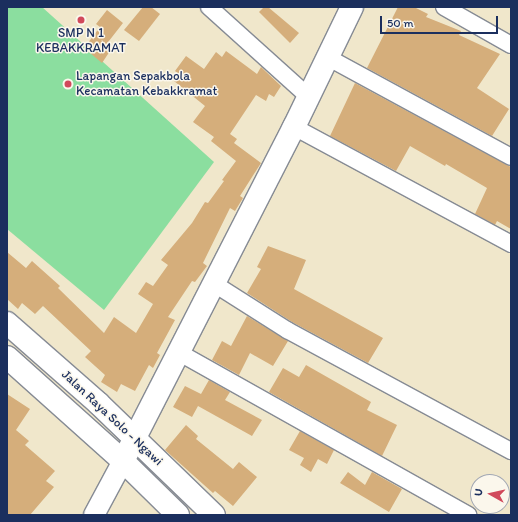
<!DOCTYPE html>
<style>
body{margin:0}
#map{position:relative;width:518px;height:522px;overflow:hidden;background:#f0e7cb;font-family:Itim,sans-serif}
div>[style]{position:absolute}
.green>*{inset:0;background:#8bde9f}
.building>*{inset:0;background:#d5ae7b}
.roads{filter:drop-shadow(1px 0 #868b94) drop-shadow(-1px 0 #868b94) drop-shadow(0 1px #868b94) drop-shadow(0 -1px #868b94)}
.minor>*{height:16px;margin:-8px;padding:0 8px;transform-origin:8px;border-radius:8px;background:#fff}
.tertiary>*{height:20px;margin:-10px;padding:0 10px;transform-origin:10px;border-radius:10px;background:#fff}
.secondary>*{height:22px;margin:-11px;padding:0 11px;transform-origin:11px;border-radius:11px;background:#fff}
.trunk>*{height:22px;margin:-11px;padding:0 11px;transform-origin:11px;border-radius:11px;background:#fff}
.dots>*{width:11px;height:11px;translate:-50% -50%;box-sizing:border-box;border:2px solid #fbf7ec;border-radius:50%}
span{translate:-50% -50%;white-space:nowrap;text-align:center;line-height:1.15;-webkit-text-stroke:3px #fbf7ec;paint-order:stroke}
.poi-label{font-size:13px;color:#1b2f5e}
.left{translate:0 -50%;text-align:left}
.street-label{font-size:13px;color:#1b2f5e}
.frame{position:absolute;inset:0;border:8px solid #1b2f5e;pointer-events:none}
.north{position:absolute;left:470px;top:474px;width:40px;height:40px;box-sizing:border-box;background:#fbf7ec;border:1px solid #a1a7b3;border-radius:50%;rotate:278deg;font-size:11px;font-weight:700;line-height:16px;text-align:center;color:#1b2f5e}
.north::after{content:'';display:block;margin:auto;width:14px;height:18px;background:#d1495b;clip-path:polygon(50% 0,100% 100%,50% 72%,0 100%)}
.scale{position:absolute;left:380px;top:16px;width:118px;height:18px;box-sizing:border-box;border:2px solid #1b2f5e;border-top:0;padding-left:5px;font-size:12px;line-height:14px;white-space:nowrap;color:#1b2f5e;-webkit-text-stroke:3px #fbf7ec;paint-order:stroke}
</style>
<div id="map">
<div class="green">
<div style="clip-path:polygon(7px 7px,42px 7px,214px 162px,104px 310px,7px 229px)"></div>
</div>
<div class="building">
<div style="clip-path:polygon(143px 7px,151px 7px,160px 14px,139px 41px,124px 30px)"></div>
<div style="clip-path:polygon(264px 7px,268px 7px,299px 33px,290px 43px,259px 12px)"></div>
<div style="clip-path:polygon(398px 7px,414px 7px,428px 14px,426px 17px,461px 31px,459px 35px,500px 54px,477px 88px,509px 109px,492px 136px,367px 68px)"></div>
<div style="clip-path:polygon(107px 10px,123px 23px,105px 46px,110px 51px,102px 63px,84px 48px,100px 27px,96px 24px)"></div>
<div style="clip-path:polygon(226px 51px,257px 74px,261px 67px,281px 86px,274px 97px,269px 94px,266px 101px,256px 95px,230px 134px,237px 139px,234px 143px,261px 163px,240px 196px,243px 198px,235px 211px,230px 208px,203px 263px,207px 266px,195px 282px,192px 281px,168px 317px,175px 320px,157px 353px,160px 355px,153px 368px,149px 365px,135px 391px,121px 384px,117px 392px,101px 382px,105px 375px,85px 357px,91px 351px,43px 306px,35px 314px,22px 303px,18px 309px,7px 299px,7px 252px,26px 268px,32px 261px,60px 286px,58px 288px,104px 333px,114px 317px,136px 333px,153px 304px,138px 294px,146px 282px,153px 286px,168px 265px,161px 260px,192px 223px,205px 202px,208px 203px,224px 181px,222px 180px,236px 161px,211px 141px,214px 137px,193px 122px,205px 106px,174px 81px,179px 74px,175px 71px,186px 56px,204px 69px,216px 52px,222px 57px)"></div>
<div style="clip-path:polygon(355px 83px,511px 167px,511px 229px,497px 221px,495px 225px,475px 214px,487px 188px,446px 164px,445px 166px,410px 146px,396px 171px,330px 136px)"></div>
<div style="clip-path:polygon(268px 246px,306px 260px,294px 289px,383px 338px,368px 363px,292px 322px,247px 293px,261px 269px,257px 267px)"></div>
<div style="clip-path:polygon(247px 316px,288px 341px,273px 366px,250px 353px,239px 375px,212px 360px,222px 341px,231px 346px)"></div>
<div style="clip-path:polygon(306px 365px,371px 402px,367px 410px,397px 425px,382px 456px,269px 392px,283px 368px,299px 377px)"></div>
<div style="clip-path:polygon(209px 380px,230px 392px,225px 400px,262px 420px,252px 436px,198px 406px,192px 417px,173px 407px,185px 386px,201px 394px)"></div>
<div style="clip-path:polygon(7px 394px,30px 409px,16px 430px,29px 441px,25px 445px,55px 471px,46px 481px,54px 487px,30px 515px,7px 515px)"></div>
<div style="clip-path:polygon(186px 425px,198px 436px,196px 439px,233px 469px,239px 462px,257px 477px,233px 506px,215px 491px,213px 493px,165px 450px)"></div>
<div style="clip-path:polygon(300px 431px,334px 450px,327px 464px,318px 459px,311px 472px,300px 465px,304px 458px,289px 450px)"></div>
<div style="clip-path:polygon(348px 472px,365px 485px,372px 472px,402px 489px,389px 512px,340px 483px)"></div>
</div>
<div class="roads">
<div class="minor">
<div style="left:209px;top:7px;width:135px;rotate:42deg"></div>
<div style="left:444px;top:7px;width:77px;rotate:29.6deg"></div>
<div style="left:327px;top:57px;width:209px;rotate:28.5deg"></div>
<div style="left:294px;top:127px;width:247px;rotate:28.3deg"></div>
<div style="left:213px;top:283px;width:88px;rotate:32.4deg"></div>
<div style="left:287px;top:330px;width:255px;rotate:28.4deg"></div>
<div style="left:178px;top:352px;width:333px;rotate:29.3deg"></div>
</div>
<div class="tertiary">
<div style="left:94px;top:515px;width:61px;rotate:-61.8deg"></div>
</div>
<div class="secondary">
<div style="left:123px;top:461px;width:375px;rotate:-62.9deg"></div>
<div style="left:294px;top:127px;width:133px;rotate:-64.2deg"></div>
</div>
<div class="trunk">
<div style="left:7px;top:323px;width:121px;rotate:41.3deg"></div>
<div style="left:98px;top:403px;width:161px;rotate:44deg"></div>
<div style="left:7px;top:357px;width:156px;rotate:41.9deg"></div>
<div style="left:123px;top:461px;width:77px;rotate:44.5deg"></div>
</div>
</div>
<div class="dots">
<div style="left:81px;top:20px;background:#d1495b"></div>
<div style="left:68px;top:84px;background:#d1495b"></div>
</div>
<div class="poi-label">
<span style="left:81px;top:41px">SMP N 1<br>KEBAKKRAMAT</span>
<span class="left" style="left:76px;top:84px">Lapangan Sepakbola<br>Kecamatan Kebakkramat</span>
</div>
<div class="street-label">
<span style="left:112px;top:418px;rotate:43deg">Jalan Raya Solo - Ngawi</span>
</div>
<div class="frame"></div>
<div class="north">U</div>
<div class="scale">50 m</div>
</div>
